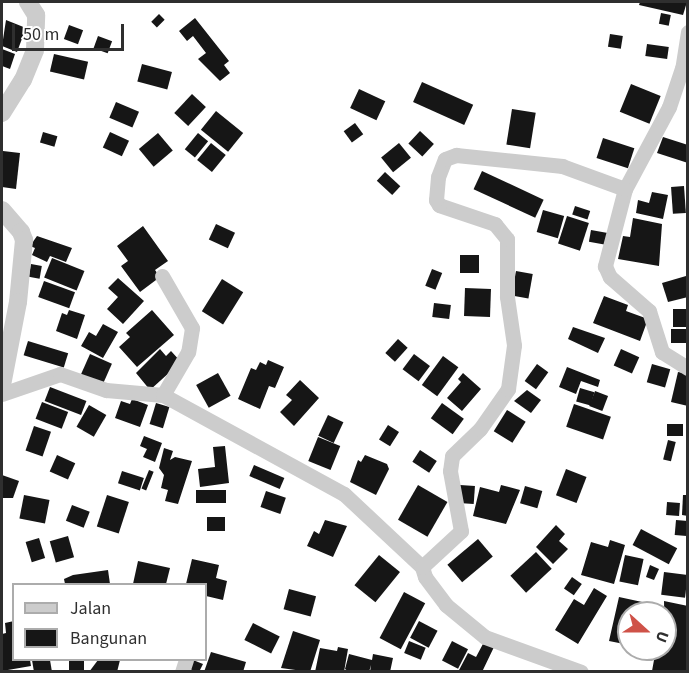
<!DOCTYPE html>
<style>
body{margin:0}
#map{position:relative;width:689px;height:673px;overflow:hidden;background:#fff;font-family:"Source Sans 3",sans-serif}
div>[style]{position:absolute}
.building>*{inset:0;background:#161616;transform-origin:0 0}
.minor>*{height:15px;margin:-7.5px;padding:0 7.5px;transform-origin:7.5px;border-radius:7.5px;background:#ccc}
.tertiary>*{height:18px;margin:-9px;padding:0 9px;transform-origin:9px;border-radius:9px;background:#ccc}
span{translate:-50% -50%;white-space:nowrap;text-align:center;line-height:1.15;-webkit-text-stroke:6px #fff;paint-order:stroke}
.frame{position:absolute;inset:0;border:3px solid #2f2f2f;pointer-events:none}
.legend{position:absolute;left:12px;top:583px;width:195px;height:78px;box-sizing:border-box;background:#fff;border:2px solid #acacac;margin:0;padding:8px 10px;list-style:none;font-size:18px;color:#2f2f2f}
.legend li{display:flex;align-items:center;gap:12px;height:30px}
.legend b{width:30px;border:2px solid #acacac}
.north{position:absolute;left:617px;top:601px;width:60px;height:60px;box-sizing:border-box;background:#fff;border:2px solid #acacac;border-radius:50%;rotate:111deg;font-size:16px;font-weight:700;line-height:24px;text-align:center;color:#2f2f2f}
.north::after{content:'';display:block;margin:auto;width:21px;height:27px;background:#cf5248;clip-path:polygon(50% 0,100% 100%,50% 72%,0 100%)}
.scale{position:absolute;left:12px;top:24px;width:112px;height:27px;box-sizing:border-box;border:3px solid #2f2f2f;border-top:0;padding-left:8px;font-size:18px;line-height:21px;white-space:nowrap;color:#2f2f2f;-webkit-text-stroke:4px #fff;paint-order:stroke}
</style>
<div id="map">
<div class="building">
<div style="clip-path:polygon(640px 2px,687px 2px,683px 15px,639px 5px)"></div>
<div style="left:661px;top:13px;width:10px;height:11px;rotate:11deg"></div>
<div style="left:159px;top:14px;width:8px;height:11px;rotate:45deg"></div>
<div style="clip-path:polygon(195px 18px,229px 61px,224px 65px,230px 73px,220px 81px,198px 59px,206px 53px,193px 36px,187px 41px,179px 31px)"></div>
<div style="clip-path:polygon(6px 20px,26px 28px,17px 52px,2px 46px)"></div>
<div style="left:69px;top:25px;width:15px;height:15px;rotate:20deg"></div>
<div style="left:610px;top:34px;width:13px;height:13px;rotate:9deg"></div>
<div style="left:98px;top:36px;width:15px;height:13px;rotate:20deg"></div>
<div style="left:647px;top:44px;width:22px;height:12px;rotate:8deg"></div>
<div style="clip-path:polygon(2px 49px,15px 54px,10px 69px,2px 66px)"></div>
<div style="left:54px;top:54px;width:35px;height:18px;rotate:13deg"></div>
<div style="left:142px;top:64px;width:31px;height:18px;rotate:15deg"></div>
<div style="left:422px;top:82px;width:56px;height:22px;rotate:24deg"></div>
<div style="left:631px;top:84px;width:32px;height:30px;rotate:22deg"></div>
<div style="left:359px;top:89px;width:29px;height:21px;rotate:25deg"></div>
<div style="left:192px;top:94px;width:19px;height:26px;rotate:43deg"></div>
<div style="left:116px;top:102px;width:25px;height:17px;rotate:23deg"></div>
<div style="left:512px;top:109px;width:24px;height:36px;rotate:9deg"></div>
<div style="left:216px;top:111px;width:35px;height:24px;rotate:39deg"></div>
<div style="left:355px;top:123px;width:14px;height:14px;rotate:54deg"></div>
<div style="left:420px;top:131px;width:19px;height:17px;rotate:43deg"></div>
<div style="left:43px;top:132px;width:15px;height:11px;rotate:16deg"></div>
<div style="left:110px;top:132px;width:21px;height:17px;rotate:25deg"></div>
<div style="left:158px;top:133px;width:23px;height:25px;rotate:50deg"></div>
<div style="left:198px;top:133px;width:13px;height:21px;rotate:39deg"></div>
<div style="clip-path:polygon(663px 137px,688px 145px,688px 163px,657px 153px)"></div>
<div style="left:603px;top:138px;width:33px;height:21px;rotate:18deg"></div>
<div style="left:211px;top:143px;width:19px;height:22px;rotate:39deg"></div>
<div style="left:399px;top:143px;width:19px;height:23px;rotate:51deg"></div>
<div style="clip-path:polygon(3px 151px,20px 153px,16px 189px,2px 187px)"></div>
<div style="left:482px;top:171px;width:68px;height:20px;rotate:25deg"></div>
<div style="left:385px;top:172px;width:21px;height:12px;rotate:43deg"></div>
<div style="left:684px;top:186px;width:27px;height:13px;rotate:86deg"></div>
<div style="clip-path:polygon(652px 192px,668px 195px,663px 219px,636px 213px,638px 200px,649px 203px)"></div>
<div style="left:575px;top:206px;width:16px;height:9px;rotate:18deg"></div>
<div style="left:543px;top:210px;width:22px;height:23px;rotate:16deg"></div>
<div style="left:567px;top:216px;width:23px;height:29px;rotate:18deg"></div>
<div style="clip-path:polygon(633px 218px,662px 224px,659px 266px,618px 259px,623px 236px,630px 237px)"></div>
<div style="left:216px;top:224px;width:21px;height:17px;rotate:25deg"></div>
<div style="clip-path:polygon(143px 226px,168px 261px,155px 270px,160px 277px,140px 292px,121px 266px,128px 261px,117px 246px)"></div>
<div style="left:591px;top:230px;width:17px;height:12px;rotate:10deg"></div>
<div style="clip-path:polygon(37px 236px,72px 248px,66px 262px,50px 256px,47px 262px,32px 255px,35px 248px,30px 246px)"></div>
<div style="left:460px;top:255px;width:19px;height:18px"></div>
<div style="left:52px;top:258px;width:35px;height:21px;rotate:22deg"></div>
<div style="left:31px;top:264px;width:11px;height:13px;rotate:10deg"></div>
<div style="left:432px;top:269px;width:11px;height:18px;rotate:22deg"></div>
<div style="left:516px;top:271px;width:17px;height:25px;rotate:10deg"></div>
<div style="clip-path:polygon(686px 276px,688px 297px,668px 302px,662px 283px)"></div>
<div style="clip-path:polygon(118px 278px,144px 301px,123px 324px,107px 309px,118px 297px,108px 288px)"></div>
<div style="left:222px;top:279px;width:25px;height:38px;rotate:32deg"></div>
<div style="left:44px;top:281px;width:33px;height:17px;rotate:20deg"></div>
<div style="left:465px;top:288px;width:26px;height:28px;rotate:2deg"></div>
<div style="clip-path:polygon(604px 296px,628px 305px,626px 311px,648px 319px,640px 341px,593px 323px)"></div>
<div style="left:434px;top:303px;width:17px;height:14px;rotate:7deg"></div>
<div style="left:673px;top:309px;width:15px;height:18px"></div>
<div style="clip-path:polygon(69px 310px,85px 315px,77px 339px,56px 331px,62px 313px,67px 315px)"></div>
<div style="clip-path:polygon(152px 310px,174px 335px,137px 367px,119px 347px,130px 337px,126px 333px)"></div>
<div style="clip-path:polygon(103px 324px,118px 332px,103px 358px,81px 346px,89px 332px,96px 336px)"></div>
<div style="clip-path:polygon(573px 327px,605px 338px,598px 353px,568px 339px)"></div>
<div style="left:671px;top:329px;width:17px;height:14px"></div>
<div style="left:398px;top:339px;width:13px;height:19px;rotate:42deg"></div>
<div style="left:28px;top:341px;width:42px;height:15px;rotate:17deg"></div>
<div style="clip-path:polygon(160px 349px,166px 356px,171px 351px,181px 362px,150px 390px,136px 373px)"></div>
<div style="left:621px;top:349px;width:20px;height:18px;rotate:24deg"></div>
<div style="left:90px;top:354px;width:24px;height:24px;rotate:24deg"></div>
<div style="left:414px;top:354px;width:20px;height:19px;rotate:37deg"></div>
<div style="left:443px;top:356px;width:19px;height:36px;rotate:36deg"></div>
<div style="clip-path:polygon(268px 360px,284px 367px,275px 388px,269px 386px,260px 409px,238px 399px,251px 368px,256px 370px,260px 362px,266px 365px)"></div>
<div style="left:537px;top:364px;width:14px;height:21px;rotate:36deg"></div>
<div style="left:652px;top:364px;width:19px;height:19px;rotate:16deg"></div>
<div style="clip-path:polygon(567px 367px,600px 380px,598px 387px,581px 381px,576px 394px,559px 387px)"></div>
<div style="clip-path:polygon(678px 372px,688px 374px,688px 406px,671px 402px)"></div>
<div style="left:218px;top:373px;width:26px;height:25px;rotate:61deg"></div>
<div style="clip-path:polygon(463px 373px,481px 389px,462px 411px,447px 398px,461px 382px,458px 379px)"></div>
<div style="clip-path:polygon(300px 380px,319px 398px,294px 426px,280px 412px,292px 400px,286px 395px)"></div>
<div style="left:50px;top:387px;width:39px;height:15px;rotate:21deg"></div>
<div style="left:580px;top:388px;width:15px;height:14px;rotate:16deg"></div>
<div style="clip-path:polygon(527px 390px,541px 400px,531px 413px,514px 401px)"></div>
<div style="left:595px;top:391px;width:14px;height:16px;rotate:21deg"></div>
<div style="clip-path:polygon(132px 399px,148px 405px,140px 427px,115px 418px,121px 401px,130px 404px)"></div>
<div style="left:42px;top:402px;width:28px;height:18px;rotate:21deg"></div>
<div style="left:156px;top:403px;width:14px;height:22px;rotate:17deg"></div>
<div style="left:442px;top:403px;width:27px;height:19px;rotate:36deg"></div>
<div style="left:574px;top:404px;width:39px;height:24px;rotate:19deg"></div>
<div style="left:89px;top:405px;width:20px;height:25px;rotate:30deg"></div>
<div style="left:507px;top:410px;width:22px;height:25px;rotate:32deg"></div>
<div style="left:328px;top:415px;width:17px;height:23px;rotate:25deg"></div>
<div style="left:667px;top:424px;width:16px;height:12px"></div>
<div style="left:388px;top:425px;width:13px;height:17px;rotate:32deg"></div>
<div style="left:34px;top:426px;width:18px;height:26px;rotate:19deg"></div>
<div style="clip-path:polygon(144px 436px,162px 443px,155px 462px,143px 457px,147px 449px,140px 446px)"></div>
<div style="left:318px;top:437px;width:24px;height:26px;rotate:22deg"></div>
<div style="left:668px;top:440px;width:8px;height:20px;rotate:14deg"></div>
<div style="clip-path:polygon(225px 446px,229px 483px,200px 487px,198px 469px,215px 467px,213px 447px)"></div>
<div style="clip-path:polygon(164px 448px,173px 451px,170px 460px,175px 457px,192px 461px,178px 504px,165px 501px,168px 490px,161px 488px,164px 475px,159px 468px)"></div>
<div style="left:420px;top:450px;width:20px;height:14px;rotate:33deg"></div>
<div style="left:57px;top:455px;width:20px;height:18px;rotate:24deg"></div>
<div style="clip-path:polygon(365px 455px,387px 464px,389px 469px,376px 495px,350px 482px,358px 460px,361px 462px)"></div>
<div style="left:254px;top:465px;width:33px;height:12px;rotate:23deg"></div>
<div style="left:566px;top:469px;width:22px;height:28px;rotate:21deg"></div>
<div style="left:149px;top:470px;width:5px;height:20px;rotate:22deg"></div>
<div style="left:122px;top:471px;width:23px;height:13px;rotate:18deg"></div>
<div style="clip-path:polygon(2px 475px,19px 481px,13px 498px,2px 498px)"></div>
<div style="left:418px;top:485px;width:34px;height:40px;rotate:30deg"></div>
<div style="left:460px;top:485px;width:15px;height:18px;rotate:4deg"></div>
<div style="clip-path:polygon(501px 485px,520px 490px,506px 524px,473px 516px,480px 487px,499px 492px)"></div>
<div style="left:525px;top:486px;width:18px;height:18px;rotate:16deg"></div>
<div style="left:196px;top:490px;width:30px;height:13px"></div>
<div style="left:266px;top:491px;width:21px;height:17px;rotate:19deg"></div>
<div style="left:24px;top:495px;width:26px;height:24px;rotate:11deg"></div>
<div style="left:107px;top:495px;width:23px;height:33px;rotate:18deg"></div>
<div style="clip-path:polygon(683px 495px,688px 495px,688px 516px,682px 515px)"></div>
<div style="left:667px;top:502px;width:13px;height:13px;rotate:4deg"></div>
<div style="left:72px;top:505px;width:19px;height:17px;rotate:21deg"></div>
<div style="left:207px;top:517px;width:18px;height:14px"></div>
<div style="clip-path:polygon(325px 520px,347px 526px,333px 557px,307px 546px,314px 531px,319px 534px)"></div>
<div style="left:676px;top:520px;width:12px;height:15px;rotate:5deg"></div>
<div style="clip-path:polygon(556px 525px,565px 534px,559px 541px,568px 549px,553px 564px,536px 547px)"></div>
<div style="left:641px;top:529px;width:41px;height:18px;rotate:28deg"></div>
<div style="left:68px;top:536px;width:22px;height:19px;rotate:74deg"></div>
<div style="left:39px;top:538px;width:21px;height:14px;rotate:73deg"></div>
<div style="left:478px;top:539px;width:23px;height:40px;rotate:50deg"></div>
<div style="clip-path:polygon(610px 540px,625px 545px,614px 584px,581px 575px,591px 542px,608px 547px)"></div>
<div style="left:536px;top:552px;width:23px;height:35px;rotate:47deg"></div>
<div style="left:379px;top:555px;width:27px;height:39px;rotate:39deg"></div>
<div style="left:625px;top:555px;width:19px;height:27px;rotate:12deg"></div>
<div style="clip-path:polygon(192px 559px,219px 565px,216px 578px,227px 581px,223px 600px,206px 596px,206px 584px,186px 584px)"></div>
<div style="clip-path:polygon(138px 561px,170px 568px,166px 584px,133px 584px)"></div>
<div style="clip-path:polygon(650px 565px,659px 569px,654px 580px,646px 577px)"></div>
<div style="clip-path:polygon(108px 570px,110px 584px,65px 584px,64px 579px,73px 575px)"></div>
<div style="left:664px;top:572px;width:24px;height:23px;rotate:7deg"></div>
<div style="left:572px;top:577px;width:12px;height:14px;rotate:35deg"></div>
<div style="clip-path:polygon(594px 588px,607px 596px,578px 644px,555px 630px,574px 599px,584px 605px)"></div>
<div style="left:289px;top:589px;width:28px;height:21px;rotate:15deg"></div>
<div style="left:404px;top:592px;width:24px;height:52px;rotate:28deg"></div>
<div style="clip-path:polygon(619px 597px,656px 605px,654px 613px,629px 613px,629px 645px,609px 641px)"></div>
<div style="clip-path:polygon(664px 601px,688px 606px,688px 672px,652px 671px,656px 649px,665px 649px)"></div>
<div style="clip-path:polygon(14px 621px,14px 660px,30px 660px,31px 666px,2px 671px,2px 634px,6px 633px,5px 623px)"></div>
<div style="left:419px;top:621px;width:21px;height:19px;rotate:28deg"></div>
<div style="left:253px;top:623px;width:30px;height:19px;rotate:27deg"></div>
<div style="clip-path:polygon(293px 631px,320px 640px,310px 672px,281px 668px)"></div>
<div style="left:409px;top:641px;width:18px;height:13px;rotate:22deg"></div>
<div style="left:452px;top:641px;width:18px;height:22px;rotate:27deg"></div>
<div style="clip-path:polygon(484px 642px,494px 647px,482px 672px,458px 672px,468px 653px,476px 657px)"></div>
<div style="clip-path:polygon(338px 647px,348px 649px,344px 672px,315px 672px,320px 648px,337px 651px)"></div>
<div style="clip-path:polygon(211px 652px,246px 662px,243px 672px,204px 672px)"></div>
<div style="clip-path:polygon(349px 654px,372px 660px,373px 654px,393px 658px,390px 672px,370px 672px,371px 665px,369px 672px,349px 672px,345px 669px)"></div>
<div style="clip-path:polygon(32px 660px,50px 660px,52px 672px,34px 672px)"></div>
<div style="left:69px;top:660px;width:15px;height:12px"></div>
<div style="clip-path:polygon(98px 660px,120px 660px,117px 672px,89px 672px)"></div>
<div style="clip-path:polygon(193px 660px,203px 664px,199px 672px,189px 669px)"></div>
</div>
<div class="minor">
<div style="left:688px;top:32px;width:36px;rotate:99deg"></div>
<div style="left:682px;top:68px;width:41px;rotate:108.4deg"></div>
<div style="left:669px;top:107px;width:93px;rotate:118.2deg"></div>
<div style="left:625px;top:189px;width:80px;rotate:104.6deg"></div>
<div style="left:605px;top:266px;width:12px;rotate:66deg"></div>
<div style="left:610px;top:277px;width:52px;rotate:41.1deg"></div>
<div style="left:649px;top:311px;width:43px;rotate:72.4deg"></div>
<div style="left:662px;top:352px;width:31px;rotate:32deg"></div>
<div style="left:162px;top:276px;width:60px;rotate:60deg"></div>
<div style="left:192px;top:328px;width:24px;rotate:99deg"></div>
<div style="left:188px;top:352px;width:50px;rotate:120.2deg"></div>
<div style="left:2px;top:394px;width:61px;rotate:-19deg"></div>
<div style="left:60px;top:374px;width:49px;rotate:19.2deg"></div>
<div style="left:106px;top:390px;width:57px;rotate:5deg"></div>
<div style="left:163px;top:395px;width:206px;rotate:28.7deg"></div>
<div style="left:344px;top:494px;width:107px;rotate:43.1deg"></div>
<div style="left:422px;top:567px;width:10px;rotate:73deg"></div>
<div style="left:425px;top:577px;width:35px;rotate:53deg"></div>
<div style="left:446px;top:605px;width:50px;rotate:39.4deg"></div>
<div style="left:485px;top:637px;width:102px;rotate:20deg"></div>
<div style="left:422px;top:567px;width:53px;rotate:-42.7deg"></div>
<div style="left:461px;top:531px;width:61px;rotate:-100.4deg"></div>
<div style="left:450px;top:471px;width:15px;rotate:-82deg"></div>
<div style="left:452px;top:456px;width:39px;rotate:-44deg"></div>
<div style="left:480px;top:429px;width:49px;rotate:-55deg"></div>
<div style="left:508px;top:389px;width:44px;rotate:-82.2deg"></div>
<div style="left:514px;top:345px;width:49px;rotate:-98.3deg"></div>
<div style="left:507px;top:297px;width:58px;rotate:-90deg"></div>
<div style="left:507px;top:239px;width:19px;rotate:-129deg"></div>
<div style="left:495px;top:224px;width:59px;rotate:-161.3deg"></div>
<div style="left:439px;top:205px;width:6px;rotate:-121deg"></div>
<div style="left:436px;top:200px;width:23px;rotate:-85deg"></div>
<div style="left:438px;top:177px;width:19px;rotate:-69deg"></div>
<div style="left:445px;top:159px;width:12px;rotate:-20deg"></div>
<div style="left:456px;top:155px;width:107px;rotate:5.9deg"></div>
<div style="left:562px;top:166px;width:67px;rotate:20.1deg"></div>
<div style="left:182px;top:672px;width:13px;rotate:-72deg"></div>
</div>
<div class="tertiary">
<div style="left:2px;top:113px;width:39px;rotate:-58deg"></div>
<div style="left:23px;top:80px;width:32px;rotate:-68deg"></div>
<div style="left:35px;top:50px;width:35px;rotate:-88deg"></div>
<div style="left:36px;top:15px;width:15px;rotate:-122deg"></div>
<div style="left:2px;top:210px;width:29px;rotate:49deg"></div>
<div style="left:21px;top:232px;width:9px;rotate:69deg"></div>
<div style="left:24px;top:240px;width:62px;rotate:95.5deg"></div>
<div style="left:18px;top:302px;width:85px;rotate:100.9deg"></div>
</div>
<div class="frame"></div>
<ul class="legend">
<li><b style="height:8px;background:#ccc"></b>Jalan</li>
<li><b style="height:16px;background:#161616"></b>Bangunan</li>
</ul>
<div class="north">U</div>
<div class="scale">50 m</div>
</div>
